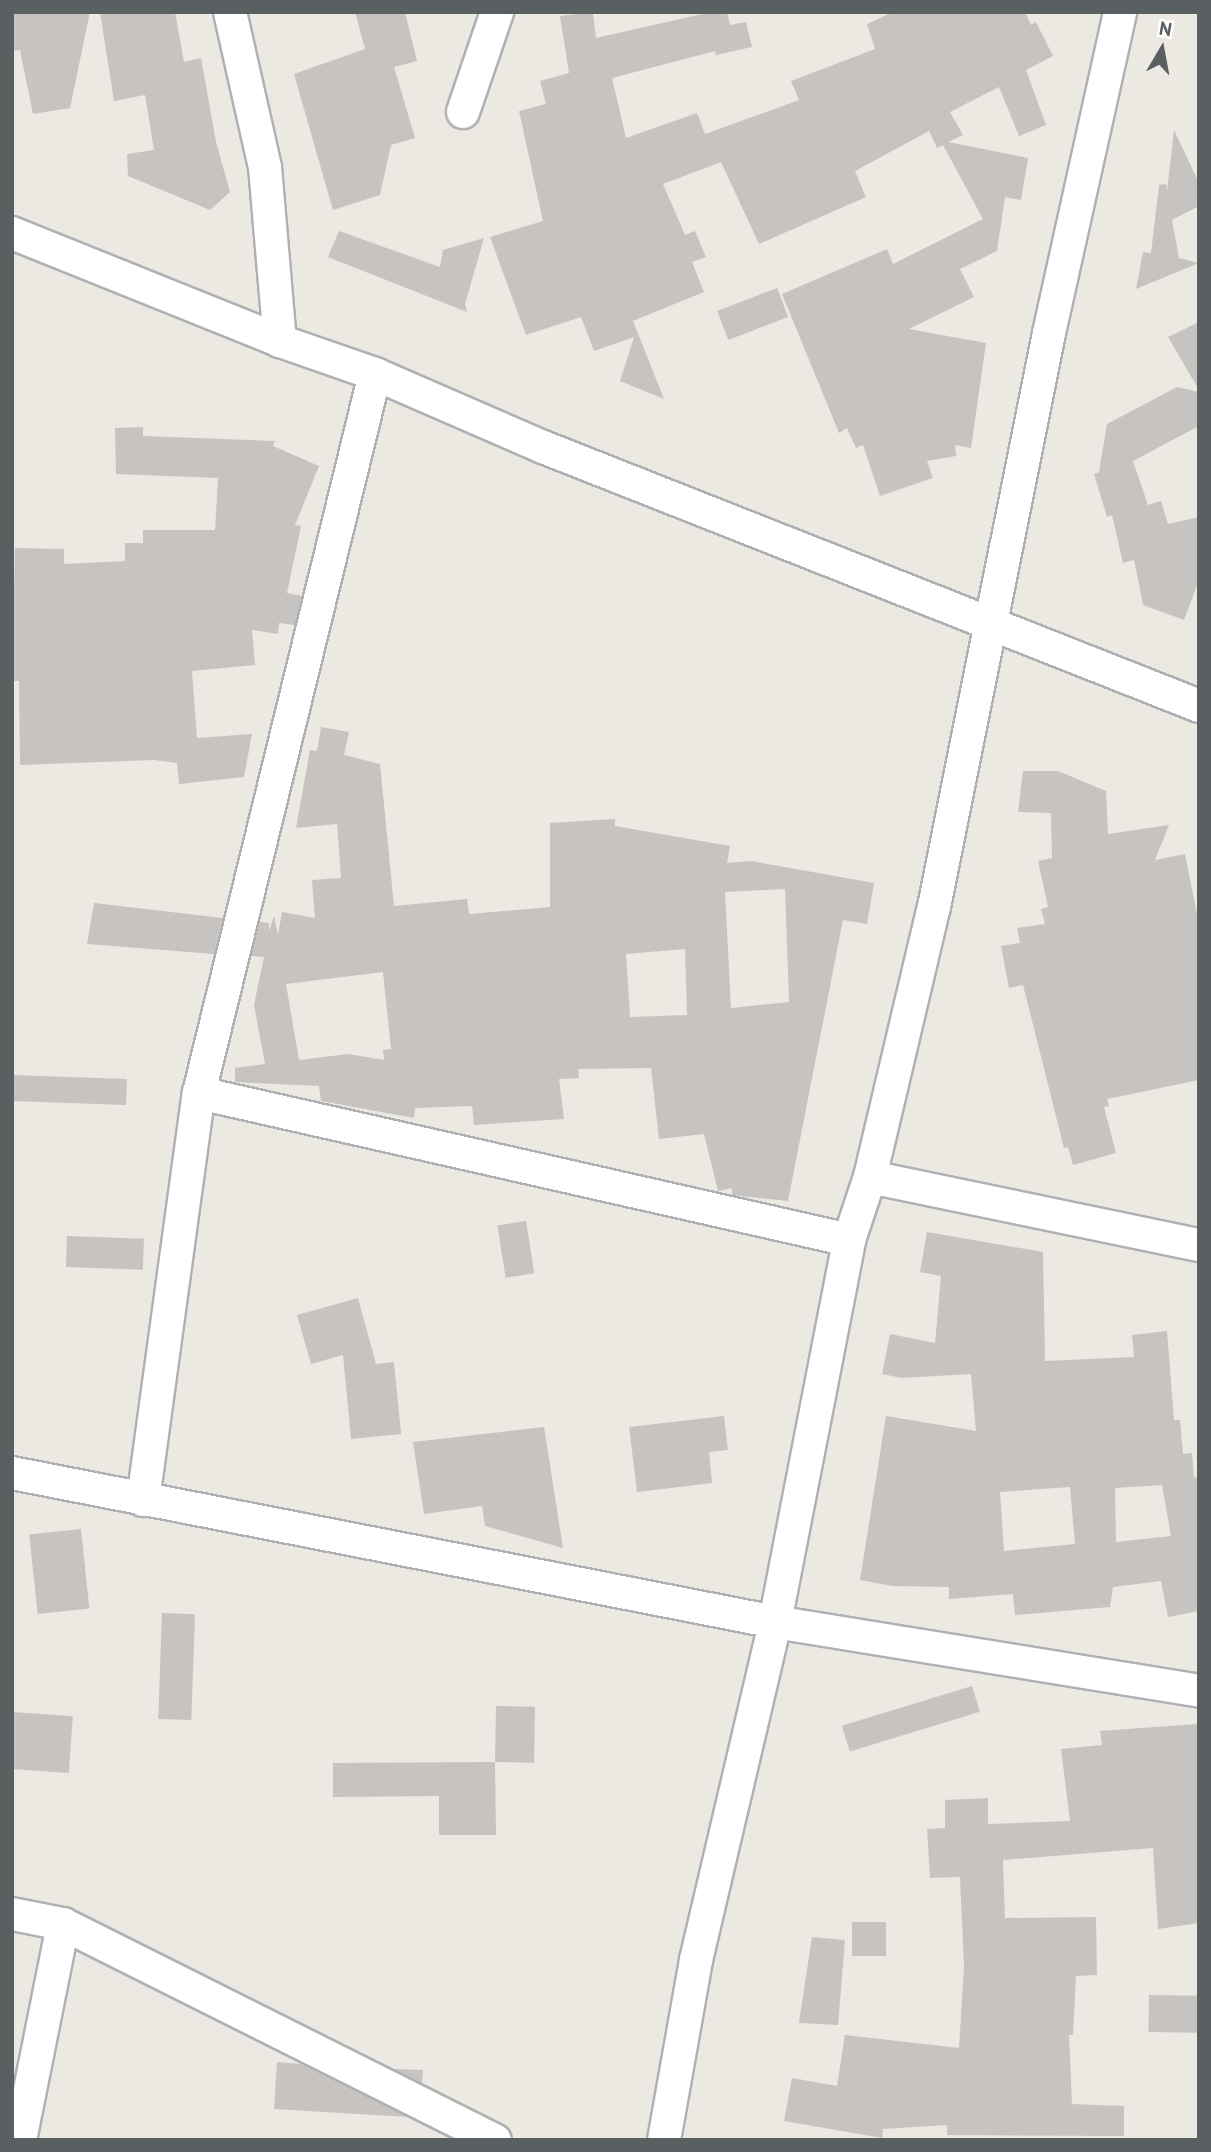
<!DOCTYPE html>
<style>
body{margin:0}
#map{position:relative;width:1211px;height:2152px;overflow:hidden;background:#ece8e2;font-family:"PT Sans",sans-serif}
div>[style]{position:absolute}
.building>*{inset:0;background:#c7c3c0;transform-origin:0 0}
.roads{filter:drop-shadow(2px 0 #aeb1b4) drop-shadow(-2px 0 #aeb1b4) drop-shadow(0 2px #aeb1b4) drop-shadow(0 -2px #aeb1b4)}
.minor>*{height:32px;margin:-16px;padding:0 16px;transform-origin:16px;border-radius:16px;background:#fff}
span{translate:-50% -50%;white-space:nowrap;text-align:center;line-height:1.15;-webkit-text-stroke:5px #fff;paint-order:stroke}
.frame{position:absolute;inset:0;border:14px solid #5a5f62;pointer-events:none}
.north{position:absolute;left:1127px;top:14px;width:70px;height:70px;-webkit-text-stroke:5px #fff;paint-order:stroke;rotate:10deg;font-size:19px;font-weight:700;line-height:28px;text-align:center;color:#5a5f62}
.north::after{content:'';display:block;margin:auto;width:24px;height:32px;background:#5a5f62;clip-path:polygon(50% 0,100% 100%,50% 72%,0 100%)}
</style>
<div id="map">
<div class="building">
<div style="clip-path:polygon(12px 12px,90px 12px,70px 108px,33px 114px,20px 50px,12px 51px)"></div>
<div style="clip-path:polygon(100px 12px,175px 12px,184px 62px,201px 58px,216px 142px,230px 192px,210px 210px,128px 176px,127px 154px,154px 150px,145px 95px,114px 101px)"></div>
<div style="clip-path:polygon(355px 12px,405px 12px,417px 61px,394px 67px,415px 138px,391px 145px,380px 195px,333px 210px,294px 74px,365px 49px)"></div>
<div style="clip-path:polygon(593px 12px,596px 38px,711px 12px,727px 12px,730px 25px,746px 22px,752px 47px,716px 55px,715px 51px,612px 78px,626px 138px,697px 113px,705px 134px,799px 100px,791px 81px,875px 49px,867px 24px,893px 12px,1025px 12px,1031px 25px,1036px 22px,1053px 56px,1026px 70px,1046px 125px,1019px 136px,999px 87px,950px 112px,963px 135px,948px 142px,1028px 158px,1021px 200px,1005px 197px,997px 251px,960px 269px,974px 297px,909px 329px,986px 343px,971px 448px,955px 445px,956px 456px,927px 461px,933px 478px,880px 496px,863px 445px,856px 448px,847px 428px,839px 433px,782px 294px,887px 249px,893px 264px,983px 219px,943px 145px,937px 148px,929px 131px,855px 171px,866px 197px,759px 244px,721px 162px,663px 184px,685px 235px,695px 231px,706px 257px,692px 262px,704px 292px,633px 321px,664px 399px,620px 381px,634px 337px,594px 351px,581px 317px,526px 335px,490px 237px,543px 221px,519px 111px,546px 104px,540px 81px,569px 73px,560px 16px)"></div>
<div style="clip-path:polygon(1174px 130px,1199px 183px,1199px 206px,1172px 220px,1179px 258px,1199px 263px,1136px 289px,1143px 252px,1151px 253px,1159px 185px,1166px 184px,1167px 191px)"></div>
<div style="clip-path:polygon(339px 231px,440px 267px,443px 250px,484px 238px,465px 304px,467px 312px,328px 257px)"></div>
<div style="left:777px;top:288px;width:31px;height:64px;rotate:69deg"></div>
<div style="clip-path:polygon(1199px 322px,1199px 390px,1168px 337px)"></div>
<div style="clip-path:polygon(1177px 387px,1199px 392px,1199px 426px,1133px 461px,1148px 505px,1161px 501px,1168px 524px,1199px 517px,1199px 580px,1184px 620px,1143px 605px,1134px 560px,1123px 563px,1112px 515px,1107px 517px,1094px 474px,1099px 472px,1107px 424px)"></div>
<div style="clip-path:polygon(143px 427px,143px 436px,275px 441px,273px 446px,319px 466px,295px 525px,301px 526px,287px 593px,302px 596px,295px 625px,279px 623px,278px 634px,252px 630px,255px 665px,192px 671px,197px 738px,252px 734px,244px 777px,179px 784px,177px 763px,154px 760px,20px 765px,19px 681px,12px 681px,15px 548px,64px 549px,64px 564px,125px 561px,125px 543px,143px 543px,143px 530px,215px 530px,218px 478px,116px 474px,115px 428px)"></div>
<div style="clip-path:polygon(evenodd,321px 727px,349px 732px,344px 755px,380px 764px,394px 906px,467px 899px,469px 914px,550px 907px,550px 823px,615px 819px,615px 826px,730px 846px,727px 863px,751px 861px,874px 883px,867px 924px,843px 920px,788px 1201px,732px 1195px,732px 1188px,718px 1191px,704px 1134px,659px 1139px,651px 1068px,578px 1069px,579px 1078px,559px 1079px,564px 1119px,474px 1125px,472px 1106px,415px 1108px,414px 1118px,321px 1101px,319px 1086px,235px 1082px,235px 1068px,265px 1064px,254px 1005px,264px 957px,251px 956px,260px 922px,269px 923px,269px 931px,274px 916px,278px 935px,282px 912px,315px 918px,312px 880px,341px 878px,337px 824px,296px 828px,310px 750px,317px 751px,321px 727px,785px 889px,789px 1002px,731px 1008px,725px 892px,785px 889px,321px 727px,685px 949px,687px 1015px,630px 1017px,626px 954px,685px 949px,321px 727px,383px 972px,391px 1049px,383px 1050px,384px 1060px,348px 1054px,299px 1060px,286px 984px,383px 972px)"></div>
<div style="clip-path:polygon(1023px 771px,1058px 771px,1106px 791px,1108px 834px,1169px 825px,1155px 860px,1185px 854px,1199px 924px,1199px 1080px,1107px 1099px,1109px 1106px,1104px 1107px,1116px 1153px,1073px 1165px,1068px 1147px,1064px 1148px,1023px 985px,1009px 988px,1001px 946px,1020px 943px,1017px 928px,1045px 924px,1041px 909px,1048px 907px,1038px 861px,1052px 858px,1051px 813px,1018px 812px)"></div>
<div style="clip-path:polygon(94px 903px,223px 918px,214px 954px,87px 944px)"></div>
<div style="left:12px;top:1075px;width:115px;height:26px;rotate:2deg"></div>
<div style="left:526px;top:1221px;width:53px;height:29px;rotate:81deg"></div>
<div style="clip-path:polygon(evenodd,927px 1232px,1043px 1252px,1045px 1361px,1134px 1357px,1132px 1335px,1167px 1331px,1174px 1420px,1180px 1420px,1183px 1454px,1192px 1453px,1194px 1478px,1199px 1477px,1199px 1611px,1168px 1617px,1161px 1581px,1113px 1587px,1110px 1607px,1015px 1615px,1013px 1594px,949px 1599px,949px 1587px,892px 1586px,860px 1580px,886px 1416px,976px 1431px,971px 1374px,902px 1378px,882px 1374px,890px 1334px,935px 1343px,941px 1276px,920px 1272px,927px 1232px,1162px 1485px,1171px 1536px,1116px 1542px,1115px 1488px,1162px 1485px,927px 1232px,1070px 1487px,1075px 1544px,1004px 1551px,1000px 1492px,1070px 1487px)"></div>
<div style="left:67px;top:1236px;width:77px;height:31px;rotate:2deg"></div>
<div style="clip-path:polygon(358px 1298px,376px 1364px,394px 1362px,401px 1434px,351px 1439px,343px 1355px,311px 1364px,297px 1315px)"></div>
<div style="clip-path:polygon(724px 1416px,728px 1450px,709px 1452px,712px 1483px,637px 1492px,629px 1427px)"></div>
<div style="clip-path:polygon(544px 1427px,563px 1548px,485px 1526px,482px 1506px,424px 1514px,413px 1442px)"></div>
<div style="left:81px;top:1529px;width:80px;height:52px;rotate:84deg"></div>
<div style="left:162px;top:1613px;width:33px;height:106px;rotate:2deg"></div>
<div style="left:972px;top:1686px;width:27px;height:136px;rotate:73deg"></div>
<div style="left:496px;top:1706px;width:39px;height:56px;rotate:1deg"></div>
<div style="left:12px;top:1712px;width:61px;height:57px;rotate:4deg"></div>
<div style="clip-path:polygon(1197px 1724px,1199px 1923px,1158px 1929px,1153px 1848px,1003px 1860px,1005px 1918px,1096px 1917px,1097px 1975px,1076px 1976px,1073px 2035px,1069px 2035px,1072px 2104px,1124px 2106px,1124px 2136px,947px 2135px,947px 2125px,883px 2129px,882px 2138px,784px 2121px,792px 2078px,837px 2086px,845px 2035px,959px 2048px,964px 1966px,960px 1877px,930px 1878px,927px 1829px,945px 1828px,945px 1800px,988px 1798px,988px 1824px,1070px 1821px,1061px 1749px,1102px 1745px,1100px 1731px)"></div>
<div style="clip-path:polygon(495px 1762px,496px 1835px,439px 1835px,439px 1796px,333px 1797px,333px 1763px)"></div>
<div style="left:852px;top:1922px;width:34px;height:34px"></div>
<div style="clip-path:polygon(812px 1937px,845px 1940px,838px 2025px,799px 2023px)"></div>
<div style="left:1149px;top:1995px;width:50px;height:37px;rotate:1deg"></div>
<div style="clip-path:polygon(277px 2062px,301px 2064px,408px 2117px,274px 2109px)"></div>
<div style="clip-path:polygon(394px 2069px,423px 2070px,422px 2083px)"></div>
</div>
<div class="roads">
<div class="minor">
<div style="left:230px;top:12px;width:159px;rotate:77.3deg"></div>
<div style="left:265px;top:167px;width:175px;rotate:85.1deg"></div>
<div style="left:463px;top:112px;width:106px;rotate:-71.2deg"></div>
<div style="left:12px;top:233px;width:289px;rotate:21.9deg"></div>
<div style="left:280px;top:341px;width:101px;rotate:19.2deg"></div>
<div style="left:375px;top:374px;width:183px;rotate:23.5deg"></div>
<div style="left:543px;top:447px;width:705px;rotate:21.54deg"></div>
<div style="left:199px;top:1093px;width:666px;rotate:12.74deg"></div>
<div style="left:870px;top:1177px;width:336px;rotate:11.7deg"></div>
<div style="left:12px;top:1473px;width:777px;rotate:11.05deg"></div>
<div style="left:775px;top:1622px;width:430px;rotate:9.2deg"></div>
<div style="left:143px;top:1500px;width:411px;rotate:-82.2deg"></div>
<div style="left:199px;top:1093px;width:740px;rotate:-76.25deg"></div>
<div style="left:12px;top:1914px;width:52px;rotate:11.1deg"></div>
<div style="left:63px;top:1924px;width:483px;rotate:26.6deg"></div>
<div style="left:20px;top:2140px;width:220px;rotate:-78.7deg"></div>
<div style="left:664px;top:2140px;width:183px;rotate:-79.9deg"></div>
<div style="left:696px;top:1960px;width:347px;rotate:-76.8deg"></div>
<div style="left:775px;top:1622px;width:389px;rotate:-79deg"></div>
<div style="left:849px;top:1240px;width:66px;rotate:-71.6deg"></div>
<div style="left:870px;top:1177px;width:277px;rotate:-76.7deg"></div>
<div style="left:934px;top:907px;width:585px;rotate:-78.67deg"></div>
<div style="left:1049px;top:333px;width:329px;rotate:-77.5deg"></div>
</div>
</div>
<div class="frame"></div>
<div class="north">N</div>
</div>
